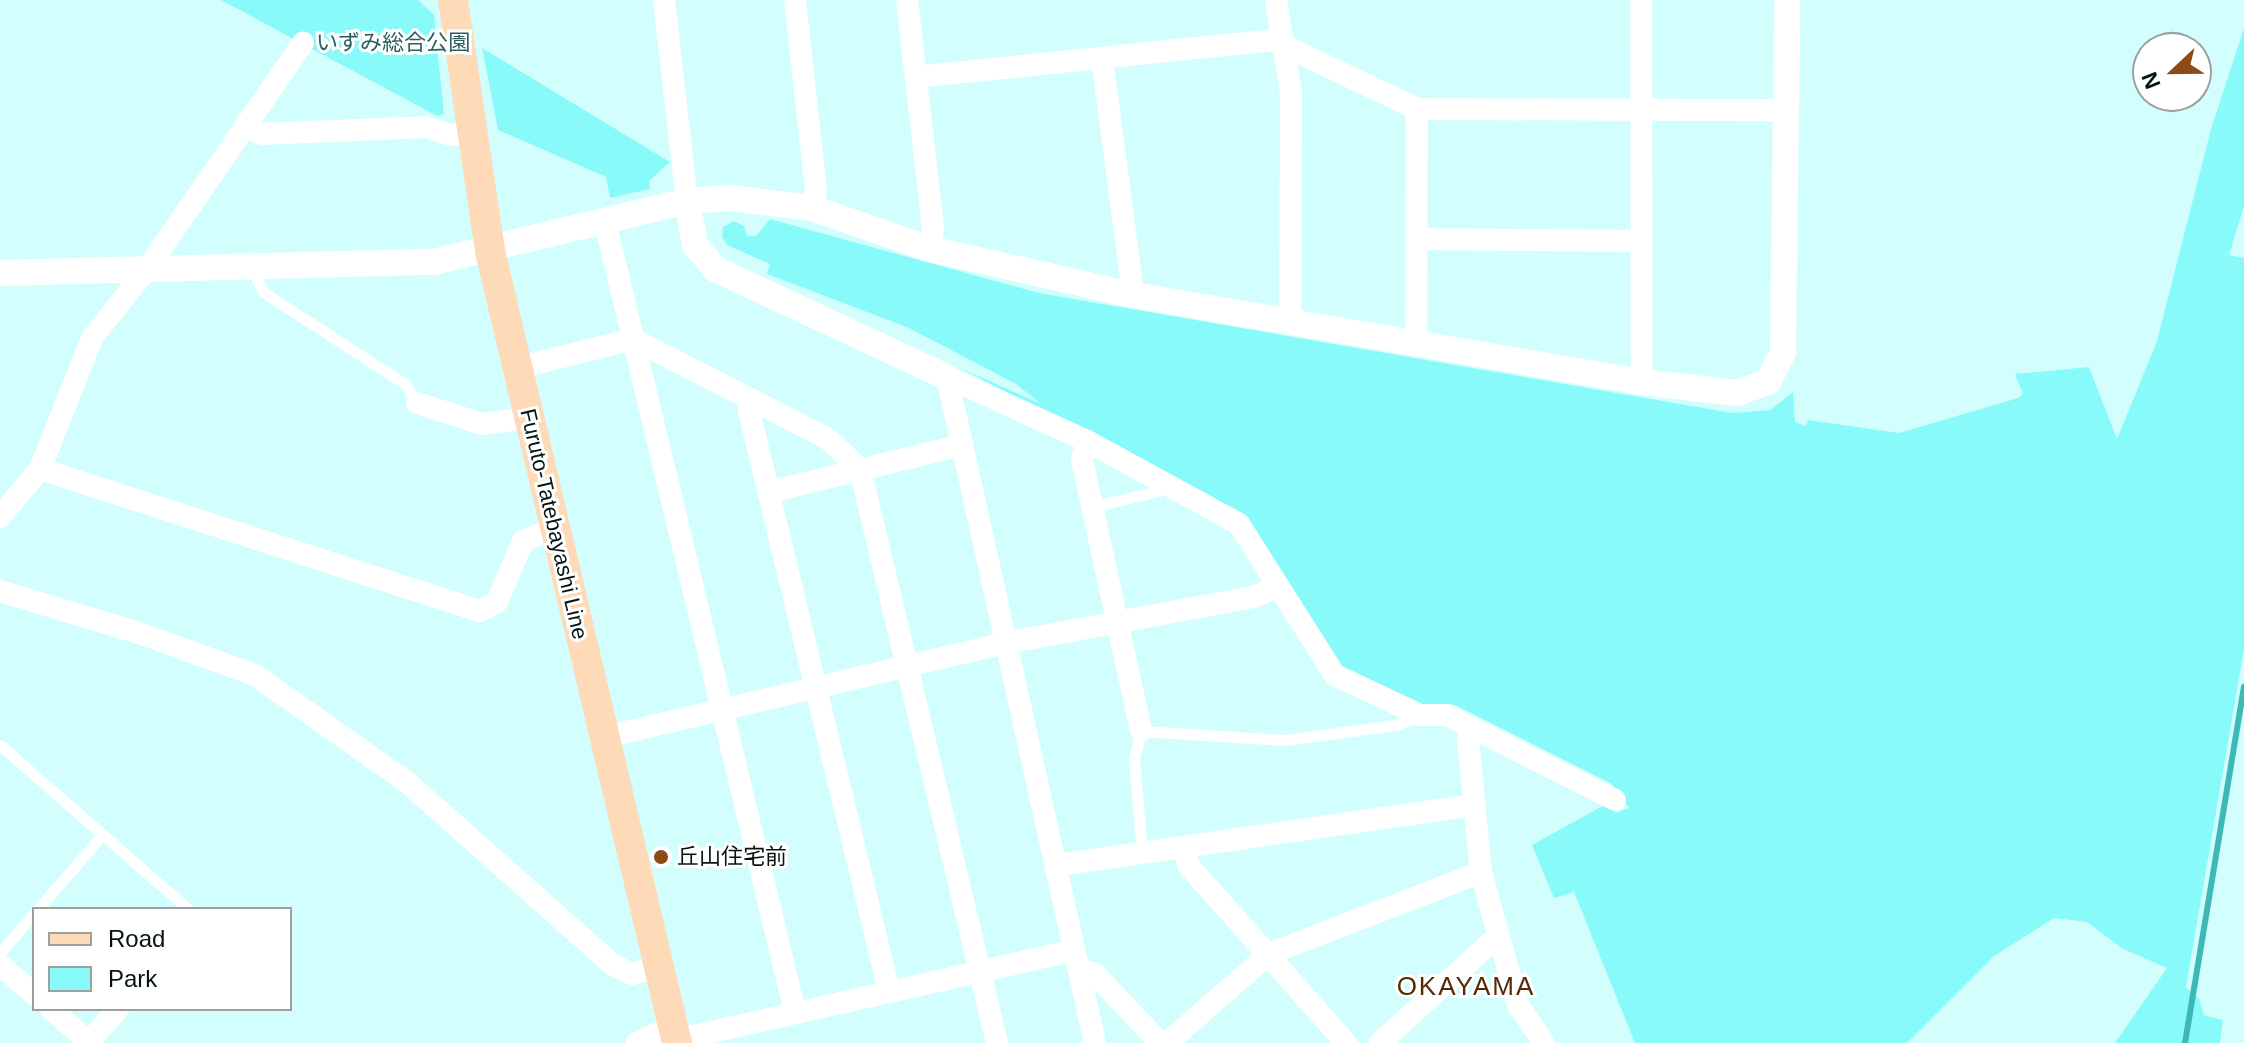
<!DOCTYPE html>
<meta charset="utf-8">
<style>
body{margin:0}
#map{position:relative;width:2244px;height:1043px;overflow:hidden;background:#d2fffe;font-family:Helvetica,"Noto Sans JP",sans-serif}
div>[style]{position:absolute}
.green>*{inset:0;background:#89fafa}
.stream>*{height:6px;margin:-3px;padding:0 3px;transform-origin:3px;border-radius:3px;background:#3eb7b8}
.service>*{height:11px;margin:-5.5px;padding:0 5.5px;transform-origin:5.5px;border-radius:5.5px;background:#fff}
.minor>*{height:22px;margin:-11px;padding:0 11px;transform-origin:11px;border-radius:11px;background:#fff}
.tertiary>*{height:26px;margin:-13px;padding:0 13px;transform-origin:13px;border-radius:13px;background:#fff}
.secondary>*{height:30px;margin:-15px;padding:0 15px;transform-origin:15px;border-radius:15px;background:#fedab9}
.dots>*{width:22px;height:22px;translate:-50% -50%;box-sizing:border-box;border:4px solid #fff;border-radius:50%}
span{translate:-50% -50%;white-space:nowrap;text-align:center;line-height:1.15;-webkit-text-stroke:6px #fff;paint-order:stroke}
.park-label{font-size:22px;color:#2d5f5f}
.street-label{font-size:22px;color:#041414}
.poi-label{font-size:22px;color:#041414}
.left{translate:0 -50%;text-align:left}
.quarter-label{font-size:26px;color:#562a05;letter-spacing:2px}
.legend{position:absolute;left:32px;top:907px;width:260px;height:104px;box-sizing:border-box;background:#fff;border:2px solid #9ba1a1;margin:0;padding:10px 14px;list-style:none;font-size:24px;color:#041414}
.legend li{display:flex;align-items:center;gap:16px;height:40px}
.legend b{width:40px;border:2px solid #9ba1a1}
.north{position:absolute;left:2132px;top:32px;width:80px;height:80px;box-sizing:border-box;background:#fff;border:2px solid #9ba1a1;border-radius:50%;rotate:248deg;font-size:22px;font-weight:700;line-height:32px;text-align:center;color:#041414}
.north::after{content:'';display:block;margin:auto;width:28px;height:36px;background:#8d4b18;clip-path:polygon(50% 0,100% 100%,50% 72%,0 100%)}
</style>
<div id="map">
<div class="green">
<div style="clip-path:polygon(221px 0,418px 0,434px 15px,444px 114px,437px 116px)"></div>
<div style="clip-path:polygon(2244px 28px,2244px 206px,2229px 255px,2244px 258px,2244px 649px,2186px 987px,2199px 998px,2204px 1015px,2223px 1020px,2220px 1043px,2115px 1043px,2167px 968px,2123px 949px,2087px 922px,2054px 918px,1994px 956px,1907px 1043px,1635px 1043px,1574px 892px,1554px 898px,1532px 845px,1608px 803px,1616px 813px,1629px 808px,1612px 784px,1455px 705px,1423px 705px,1342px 669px,1240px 514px,958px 367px,1041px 404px,1016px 384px,909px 328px,767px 274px,770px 264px,727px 245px,722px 237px,723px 227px,734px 221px,744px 226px,747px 236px,756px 236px,770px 219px,1039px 293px,1732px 413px,1770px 410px,1793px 392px,1795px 422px,1806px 426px,1808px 420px,1899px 433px,2018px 398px,2023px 394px,2015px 374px,2089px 367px,2117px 439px,2157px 341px,2211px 129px)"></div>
<div style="clip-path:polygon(482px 48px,670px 162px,649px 181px,650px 189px,610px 198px,606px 177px,498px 130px)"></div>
</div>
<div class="stream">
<div style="left:2185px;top:1043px;width:361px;rotate:-80.6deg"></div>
</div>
<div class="service">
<div style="left:251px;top:267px;width:28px;rotate:64deg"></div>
<div style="left:263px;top:292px;width:169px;rotate:32.9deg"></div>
<div style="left:405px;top:384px;width:22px;rotate:58deg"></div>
<div style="left:1091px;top:507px;width:69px;rotate:-13.4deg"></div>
<div style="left:1158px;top:491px;width:10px;rotate:-45deg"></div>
<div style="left:0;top:745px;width:249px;rotate:41.1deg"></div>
<div style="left:1142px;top:852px;width:94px;rotate:-94.9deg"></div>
<div style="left:1134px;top:758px;width:28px;rotate:-75deg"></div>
<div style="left:1141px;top:731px;width:143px;rotate:3.6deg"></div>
<div style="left:1284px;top:740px;width:113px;rotate:-7.6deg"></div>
<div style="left:1396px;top:725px;width:24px;rotate:-22deg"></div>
<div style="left:38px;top:909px;width:98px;rotate:-49.1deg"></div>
<div style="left:0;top:953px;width:52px;rotate:-49.6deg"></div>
</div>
<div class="minor">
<div style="left:664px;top:0;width:202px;rotate:83.5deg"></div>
<div style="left:795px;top:0;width:191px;rotate:83.7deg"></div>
<div style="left:816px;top:190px;width:18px;rotate:103deg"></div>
<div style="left:907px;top:0;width:229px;rotate:83.5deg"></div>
<div style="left:933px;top:228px;width:21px;rotate:98deg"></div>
<div style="left:1276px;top:0;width:94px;rotate:80.8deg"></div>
<div style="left:1291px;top:93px;width:230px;rotate:90.2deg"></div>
<div style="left:1641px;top:0;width:382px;rotate:89.9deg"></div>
<div style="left:1102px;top:58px;width:239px;rotate:82.5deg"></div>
<div style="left:916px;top:77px;width:358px;rotate:-5.9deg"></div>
<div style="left:1272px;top:40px;width:161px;rotate:25.4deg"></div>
<div style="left:1417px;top:109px;width:369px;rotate:0.2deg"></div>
<div style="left:247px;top:127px;width:17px;rotate:25deg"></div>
<div style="left:262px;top:134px;width:164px;rotate:-2.4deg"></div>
<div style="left:426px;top:127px;width:25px;rotate:18deg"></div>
<div style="left:450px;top:135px;width:22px;rotate:-3deg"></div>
<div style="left:605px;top:222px;width:813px;rotate:76.48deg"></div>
<div style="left:1418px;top:239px;width:224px;rotate:0.5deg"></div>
<div style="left:1416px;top:344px;width:235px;rotate:-89.8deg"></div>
<div style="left:517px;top:368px;width:120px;rotate:-14deg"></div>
<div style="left:633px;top:339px;width:219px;rotate:27.1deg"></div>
<div style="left:828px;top:439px;width:44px;rotate:43.2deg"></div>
<div style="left:860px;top:469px;width:590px;rotate:76.58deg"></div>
<div style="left:753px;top:401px;width:11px;rotate:112deg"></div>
<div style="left:749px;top:411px;width:597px;rotate:76.43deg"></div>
<div style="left:417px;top:403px;width:68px;rotate:17.9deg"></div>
<div style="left:482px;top:424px;width:47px;rotate:-7.3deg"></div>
<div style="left:1087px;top:441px;width:20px;rotate:105deg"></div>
<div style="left:1082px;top:460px;width:277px;rotate:77.7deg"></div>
<div style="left:40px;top:469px;width:462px;rotate:17.9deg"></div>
<div style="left:480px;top:611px;width:19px;rotate:-28deg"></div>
<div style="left:497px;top:602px;width:66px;rotate:-66.9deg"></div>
<div style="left:523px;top:541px;width:35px;rotate:-22deg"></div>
<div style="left:769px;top:492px;width:195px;rotate:-13.7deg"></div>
<div style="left:0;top:517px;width:62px;rotate:-50.2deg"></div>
<div style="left:40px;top:469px;width:141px;rotate:-68.3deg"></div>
<div style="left:92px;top:338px;width:88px;rotate:-51.4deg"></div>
<div style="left:147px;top:269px;width:275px;rotate:-55.4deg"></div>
<div style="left:0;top:591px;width:145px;rotate:16.8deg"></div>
<div style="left:139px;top:633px;width:123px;rotate:19.9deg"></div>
<div style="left:255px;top:675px;width:187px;rotate:35.2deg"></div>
<div style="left:408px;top:783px;width:274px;rotate:41.6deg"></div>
<div style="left:613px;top:965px;width:21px;rotate:25deg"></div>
<div style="left:632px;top:974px;width:28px;rotate:-15deg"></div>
<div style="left:1471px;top:729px;width:11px;rotate:105deg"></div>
<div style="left:1468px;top:740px;width:133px;rotate:84.4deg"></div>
<div style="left:1481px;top:872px;width:138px;rotate:74.5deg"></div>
<div style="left:1518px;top:1005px;width:46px;rotate:55.6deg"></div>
<div style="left:605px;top:737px;width:411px;rotate:-13.2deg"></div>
<div style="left:1005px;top:643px;width:252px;rotate:-10.5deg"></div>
<div style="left:1253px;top:597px;width:27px;rotate:-22deg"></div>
<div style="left:1185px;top:849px;width:16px;rotate:79deg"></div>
<div style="left:1188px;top:865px;width:238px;rotate:48.4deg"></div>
<div style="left:1058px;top:865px;width:419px;rotate:-8.2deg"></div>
<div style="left:0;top:965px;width:45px;rotate:40.5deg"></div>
<div style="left:1080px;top:970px;width:16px;rotate:15deg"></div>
<div style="left:1095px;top:974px;width:95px;rotate:46.7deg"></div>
<div style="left:51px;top:1009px;width:50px;rotate:41deg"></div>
<div style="left:676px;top:1040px;width:408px;rotate:-12.7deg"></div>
<div style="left:88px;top:1043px;width:45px;rotate:-48.6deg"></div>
<div style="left:637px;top:1043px;width:40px;rotate:-26.6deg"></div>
<div style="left:1095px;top:1043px;width:682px;rotate:-102.53deg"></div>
<div style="left:947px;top:377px;width:154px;rotate:24.6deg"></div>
<div style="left:1087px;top:441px;width:173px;rotate:28.6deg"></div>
<div style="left:1239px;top:524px;width:179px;rotate:57.6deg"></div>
<div style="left:1335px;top:675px;width:94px;rotate:25.2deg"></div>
<div style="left:1420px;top:715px;width:27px"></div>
<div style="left:1447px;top:715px;width:188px;rotate:26.8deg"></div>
<div style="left:1167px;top:1043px;width:135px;rotate:-41.1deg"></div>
<div style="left:1269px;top:954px;width:227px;rotate:-21.1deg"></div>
<div style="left:1380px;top:1043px;width:156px;rotate:-42.2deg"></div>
</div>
<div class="tertiary">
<div style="left:687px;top:201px;width:45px;rotate:79.7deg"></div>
<div style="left:695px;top:245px;width:31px;rotate:50deg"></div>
<div style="left:715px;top:269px;width:256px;rotate:25deg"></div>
<div style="left:0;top:273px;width:433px;rotate:-1.5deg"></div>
<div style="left:433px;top:262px;width:261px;rotate:-13.5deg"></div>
<div style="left:687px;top:201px;width:44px;rotate:-3.9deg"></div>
<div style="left:731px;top:198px;width:82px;rotate:7deg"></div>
<div style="left:812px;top:208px;width:125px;rotate:19.2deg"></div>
<div style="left:930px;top:249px;width:208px;rotate:12.8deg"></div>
<div style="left:1133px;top:295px;width:516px;rotate:9.7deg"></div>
<div style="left:1642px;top:382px;width:96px;rotate:6.6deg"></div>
<div style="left:1737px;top:393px;width:33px;rotate:-20deg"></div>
<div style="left:1768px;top:382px;width:34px;rotate:-63deg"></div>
<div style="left:1783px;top:352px;width:352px;rotate:-89.3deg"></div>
</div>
<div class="secondary">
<div style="left:453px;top:0;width:254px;rotate:81.6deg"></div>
<div style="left:490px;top:251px;width:814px;rotate:76.72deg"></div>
</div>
<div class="dots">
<div style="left:661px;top:857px;background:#8d4b18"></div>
</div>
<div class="park-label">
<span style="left:393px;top:43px">いずみ総合公園</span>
</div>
<div class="street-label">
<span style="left:554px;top:524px;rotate:77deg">Furuto-Tatebayashi Line</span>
</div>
<div class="poi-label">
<span class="left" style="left:677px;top:857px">丘山住宅前</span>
</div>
<div class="quarter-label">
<span style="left:1466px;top:987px">OKAYAMA</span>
</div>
<ul class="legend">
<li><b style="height:10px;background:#fedab9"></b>Road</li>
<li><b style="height:22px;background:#89fafa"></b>Park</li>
</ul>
<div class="north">N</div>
</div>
